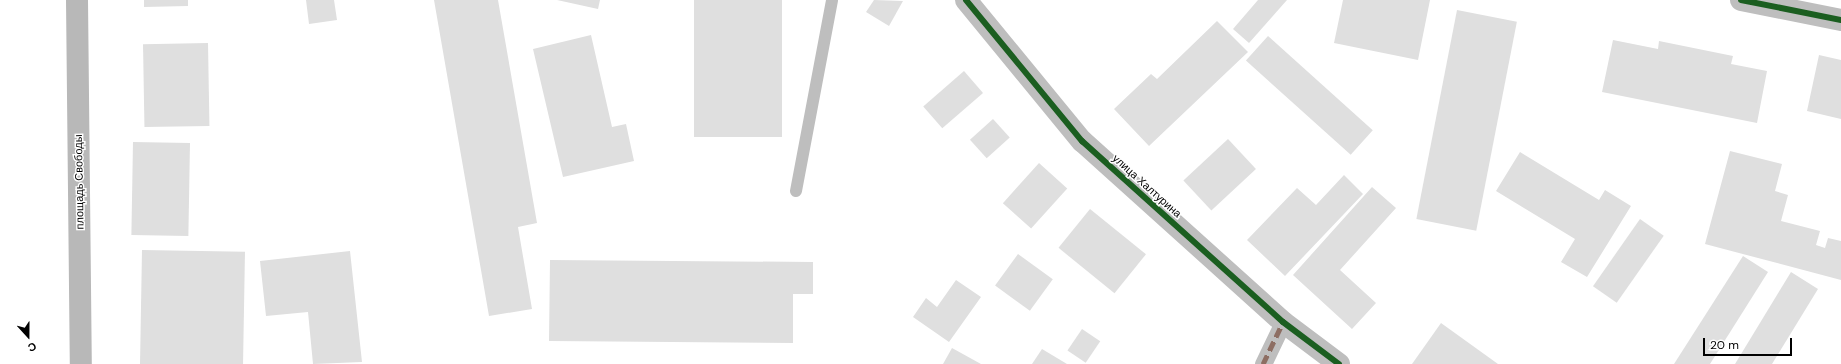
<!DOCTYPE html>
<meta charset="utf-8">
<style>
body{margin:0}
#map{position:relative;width:1841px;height:364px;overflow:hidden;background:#fff;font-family:"DM Sans",sans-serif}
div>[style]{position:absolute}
.building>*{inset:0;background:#dfdfdf;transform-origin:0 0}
.service>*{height:12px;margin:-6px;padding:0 6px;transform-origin:6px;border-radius:6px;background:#bebebe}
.pedestrian>*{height:17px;margin:-8.5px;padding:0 8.5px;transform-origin:8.5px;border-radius:8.5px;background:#bebebe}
.minor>*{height:22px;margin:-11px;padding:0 11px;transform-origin:11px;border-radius:11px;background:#bebebe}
.secondary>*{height:22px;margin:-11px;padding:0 11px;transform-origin:11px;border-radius:11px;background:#b8b8b8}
.quiet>*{height:5px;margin-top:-2.5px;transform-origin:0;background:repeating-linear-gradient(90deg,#8d6e63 0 10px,transparent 0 15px)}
.cycleway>*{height:6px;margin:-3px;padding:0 3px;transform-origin:3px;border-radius:3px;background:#1b5e20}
span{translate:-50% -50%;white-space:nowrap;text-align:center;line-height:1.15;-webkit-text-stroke:3px #fff;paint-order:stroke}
.street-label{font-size:11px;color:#000}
.north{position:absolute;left:8px;top:316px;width:40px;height:40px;-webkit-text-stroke:3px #fff;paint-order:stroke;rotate:159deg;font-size:11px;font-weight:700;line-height:16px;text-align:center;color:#000}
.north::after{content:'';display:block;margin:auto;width:14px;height:18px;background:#000;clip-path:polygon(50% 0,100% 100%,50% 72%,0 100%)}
.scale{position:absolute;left:1703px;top:338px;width:89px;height:18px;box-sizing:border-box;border:2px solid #000;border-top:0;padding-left:5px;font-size:12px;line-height:14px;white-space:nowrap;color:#000;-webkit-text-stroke:3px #fff;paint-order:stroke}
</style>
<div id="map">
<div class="building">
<div style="clip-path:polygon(144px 0,188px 0,188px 6px,144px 7px)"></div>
<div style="clip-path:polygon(306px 0,334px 0,337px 20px,309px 24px)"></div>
<div style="clip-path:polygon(434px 0,498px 0,537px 223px,518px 227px,532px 309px,489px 316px)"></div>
<div style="clip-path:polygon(557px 0,600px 0,598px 9px)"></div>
<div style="left:694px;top:0;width:88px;height:137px"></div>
<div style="clip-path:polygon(874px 0,903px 1px,889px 26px,866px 12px)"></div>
<div style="clip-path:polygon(1258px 0,1287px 0,1249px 43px,1233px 29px)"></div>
<div style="clip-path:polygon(1343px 0,1430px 0,1418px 60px,1334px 43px)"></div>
<div style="left:1457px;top:10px;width:61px;height:213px;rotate:11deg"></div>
<div style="clip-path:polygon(1217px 21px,1248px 52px,1149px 146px,1114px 109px,1151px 74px,1157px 79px)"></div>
<div style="clip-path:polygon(591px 35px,612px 127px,626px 124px,634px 161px,563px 177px,533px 49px)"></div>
<div style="left:1268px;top:36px;width:141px;height:33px;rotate:42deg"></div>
<div style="clip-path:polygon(1613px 40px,1658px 49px,1659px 41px,1733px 56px,1731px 64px,1767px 71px,1757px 123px,1602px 92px)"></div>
<div style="left:208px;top:43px;width:83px;height:65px;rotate:89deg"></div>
<div style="clip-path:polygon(1819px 55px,1841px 60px,1841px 119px,1807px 111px)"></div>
<div style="left:964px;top:71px;width:29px;height:54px;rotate:49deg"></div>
<div style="left:993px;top:119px;width:25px;height:31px;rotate:48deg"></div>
<div style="left:1228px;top:139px;width:41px;height:61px;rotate:47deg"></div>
<div style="left:133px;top:142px;width:57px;height:93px;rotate:1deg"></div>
<div style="clip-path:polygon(1730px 151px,1782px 164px,1775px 191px,1788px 195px,1781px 221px,1820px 231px,1816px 245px,1825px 248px,1828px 238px,1841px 241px,1841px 280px,1705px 244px)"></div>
<div style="clip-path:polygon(1520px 152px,1599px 200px,1605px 190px,1631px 206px,1587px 277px,1561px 262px,1575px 239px,1496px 191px)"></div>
<div style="left:1039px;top:163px;width:38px;height:54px;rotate:42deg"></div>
<div style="clip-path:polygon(1344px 175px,1363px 194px,1285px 276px,1247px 240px,1297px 188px,1316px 205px)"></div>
<div style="clip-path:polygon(1372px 187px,1396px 208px,1340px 270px,1376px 303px,1352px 329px,1293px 275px)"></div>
<div style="left:1090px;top:209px;width:72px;height:50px;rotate:39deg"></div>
<div style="left:1640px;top:219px;width:29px;height:82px;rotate:35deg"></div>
<div style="left:142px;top:250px;width:103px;height:114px;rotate:1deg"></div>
<div style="clip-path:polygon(350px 251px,362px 362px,313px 364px,308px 312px,266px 316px,260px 261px)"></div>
<div style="left:1018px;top:254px;width:43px;height:39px;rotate:36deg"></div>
<div style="clip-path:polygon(1743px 256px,1768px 272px,1710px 364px,1674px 364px)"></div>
<div style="clip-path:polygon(550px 260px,813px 262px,813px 294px,793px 294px,793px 343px,549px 341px)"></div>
<div style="clip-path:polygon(1791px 272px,1818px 289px,1772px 364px,1735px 364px)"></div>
<div style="clip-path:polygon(956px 280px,981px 297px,949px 342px,913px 317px,926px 298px,937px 307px)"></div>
<div style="clip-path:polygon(1441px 323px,1498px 364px,1412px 364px)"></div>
<div style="left:1082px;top:329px;width:22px;height:26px;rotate:34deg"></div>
<div style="clip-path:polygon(952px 348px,981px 364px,943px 364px)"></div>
<div style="clip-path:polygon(1042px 349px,1067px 364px,1032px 364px)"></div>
</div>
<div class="service">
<div style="left:796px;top:191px;width:194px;rotate:-79.3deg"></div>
</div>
<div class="pedestrian">
<div style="left:1263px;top:364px;width:47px;rotate:-64.5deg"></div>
</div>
<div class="minor">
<div style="left:966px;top:0;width:183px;rotate:50.6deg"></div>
<div style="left:1082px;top:141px;width:270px;rotate:42deg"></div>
<div style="left:1283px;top:322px;width:70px;rotate:36.9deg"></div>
<div style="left:1741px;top:0;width:102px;rotate:11.3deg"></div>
</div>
<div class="secondary">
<div style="left:77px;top:0;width:364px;rotate:89.4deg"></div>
</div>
<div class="quiet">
<div style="left:1263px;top:364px;width:47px;rotate:-64.5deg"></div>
</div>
<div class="cycleway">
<div style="left:966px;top:0;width:183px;rotate:50.6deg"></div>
<div style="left:1082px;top:141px;width:270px;rotate:42deg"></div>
<div style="left:1283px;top:322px;width:70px;rotate:36.9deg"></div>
<div style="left:1741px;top:0;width:102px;rotate:11.3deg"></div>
</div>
<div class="street-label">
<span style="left:79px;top:182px;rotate:-91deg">площадь Свободы</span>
<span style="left:1147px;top:186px;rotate:42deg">улица Халтурина</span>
</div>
<div class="north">С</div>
<div class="scale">20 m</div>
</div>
